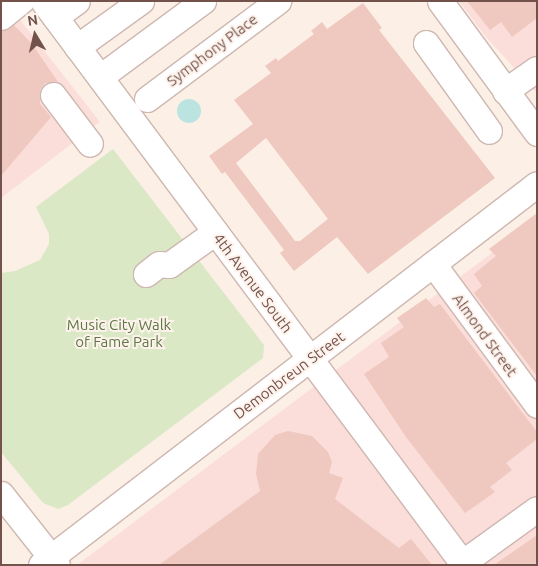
<!DOCTYPE html>
<style>
body{margin:0}
#map{position:relative;width:538px;height:566px;overflow:hidden;background:#fbefe6;font-family:Ubuntu,sans-serif}
div>[style]{position:absolute}
.commercial>*{inset:0;background:#fbddda}
.green>*{inset:0;background:#dae8c5}
.water>*{inset:0;background:#bbe4e1}
.round{border-radius:50%}
.building>*{inset:0;background:#efc8bf}
.roads{filter:drop-shadow(1px 0 #ceb7b0) drop-shadow(-1px 0 #ceb7b0) drop-shadow(0 1px #ceb7b0) drop-shadow(0 -1px #ceb7b0)}
.minor>*{height:25px;margin:-12.5px;padding:0 12.5px;transform-origin:12.5px;border-radius:12.5px;background:#fff}
span{translate:-50% -50%;white-space:nowrap;text-align:center;line-height:1.15;-webkit-text-stroke:4px #fef3ec;paint-order:stroke}
.street-label{font-size:15px;color:#73524c}
.park-label{font-size:15px;color:#5e7845}
.frame{position:absolute;inset:0;border:2px solid #73524c;pointer-events:none}
.north{position:absolute;left:10px;top:10px;width:50px;height:50px;-webkit-text-stroke:4px #fef3ec;paint-order:stroke;rotate:351deg;font-size:14px;font-weight:700;line-height:20px;text-align:center;color:#73524c}
.north::after{content:'';display:block;margin:auto;width:18px;height:22px;background:#73524c;clip-path:polygon(50% 0,100% 100%,50% 72%,0 100%)}
</style>
<div id="map">
<div class="commercial">
<div style="clip-path:polygon(459px 1px,537px 1px,537px 93px,486px 37px)"></div>
<div style="clip-path:polygon(20px 20px,100px 122px,1px 198px,1px 34px)"></div>
<div style="clip-path:polygon(537px 219px,537px 565px,77px 565px)"></div>
</div>
<div class="green">
<div style="clip-path:polygon(113px 149px,264px 345px,263px 358px,68px 505px,58px 509px,43px 503px,1px 452px,1px 273px,15px 271px,40px 260px,49px 244px,49px 234px,36px 207px)"></div>
</div>
<div class="water">
<div class="round" style="left:177px;top:99px;width:24px;height:24px"></div>
</div>
<div class="building">
<div style="clip-path:polygon(467px 1px,537px 1px,537px 18px,512px 37px,501px 22px,490px 30px)"></div>
<div style="clip-path:polygon(evenodd,363px 3px,382px 28px,379px 30px,495px 178px,368px 274px,337px 237px,294px 271px,280px 253px,284px 250px,225px 172px,222px 174px,209px 156px,253px 124px,234px 100px,271px 73px,265px 66px,276px 58px,278px 61px,314px 34px,311px 31px,322px 22px,327px 29px,363px 3px,266px 138px,328px 219px,300px 241px,295px 241px,236px 163px,266px 138px)"></div>
<div style="clip-path:polygon(14px 25px,32px 44px,58px 82px,45px 83px,40px 90px,40px 104px,51px 117px,1px 176px,1px 31px)"></div>
<div style="clip-path:polygon(537px 213px,537px 376px,474px 293px,482px 286px,474px 274px,496px 256px,489px 249px)"></div>
<div style="clip-path:polygon(426px 298px,434px 307px,440px 304px,537px 432px,537px 439px,506px 463px,512px 470px,490px 487px,495px 492px,465px 513px,406px 437px,364px 374px,389px 357px,381px 343px,404px 327px,397px 318px)"></div>
<div style="clip-path:polygon(288px 431px,312px 436px,328px 452px,332px 462px,329px 473px,343px 478px,335px 499px,399px 548px,411px 539px,432px 565px,159px 565px,260px 491px,256px 474px,258px 454px,275px 435px)"></div>
<div style="clip-path:polygon(537px 535px,537px 565px,494px 565px)"></div>
</div>
<div class="roads">
<div class="minor">
<div style="left:43px;top:1px;width:704px;rotate:53.26deg"></div>
<div style="left:440px;top:1px;width:164px;rotate:53.7deg"></div>
<div style="left:1px;top:17px;width:26px;rotate:-39deg"></div>
<div style="left:55px;top:17px;width:27px;rotate:-36deg"></div>
<div style="left:426px;top:43px;width:108px;rotate:54.4deg"></div>
<div style="left:77px;top:47px;width:79px;rotate:-35.7deg"></div>
<div style="left:100px;top:77px;width:128px;rotate:-36.4deg"></div>
<div style="left:505px;top:91px;width:38px;rotate:-35deg"></div>
<div style="left:53px;top:95px;width:61px;rotate:52.9deg"></div>
<div style="left:147px;top:99px;width:164px;rotate:-36.8deg"></div>
<div style="left:433px;top:264px;width:175px;rotate:53.6deg"></div>
<div style="left:146px;top:274px;width:16px;rotate:-38deg"></div>
<div style="left:159px;top:264px;width:10px;rotate:6deg"></div>
<div style="left:169px;top:265px;width:57px;rotate:-35.7deg"></div>
<div style="left:1px;top:494px;width:90px;rotate:51.7deg"></div>
<div style="left:462px;top:563px;width:92px;rotate:-35.8deg"></div>
<div style="left:41px;top:565px;width:625px;rotate:-37.53deg"></div>
</div>
</div>
<div class="street-label">
<span style="left:212px;top:50px;rotate:-37deg">Symphony Place</span>
<span style="left:253px;top:283px;rotate:53deg">4th Avenue South</span>
<span style="left:485px;top:335px;rotate:54deg">Almond Street</span>
<span style="left:289px;top:375px;rotate:-37deg">Demonbreun Street</span>
</div>
<div class="park-label">
<span style="left:119px;top:333px">Music City Walk<br>of Fame Park</span>
</div>
<div class="frame"></div>
<div class="north">N</div>
</div>
